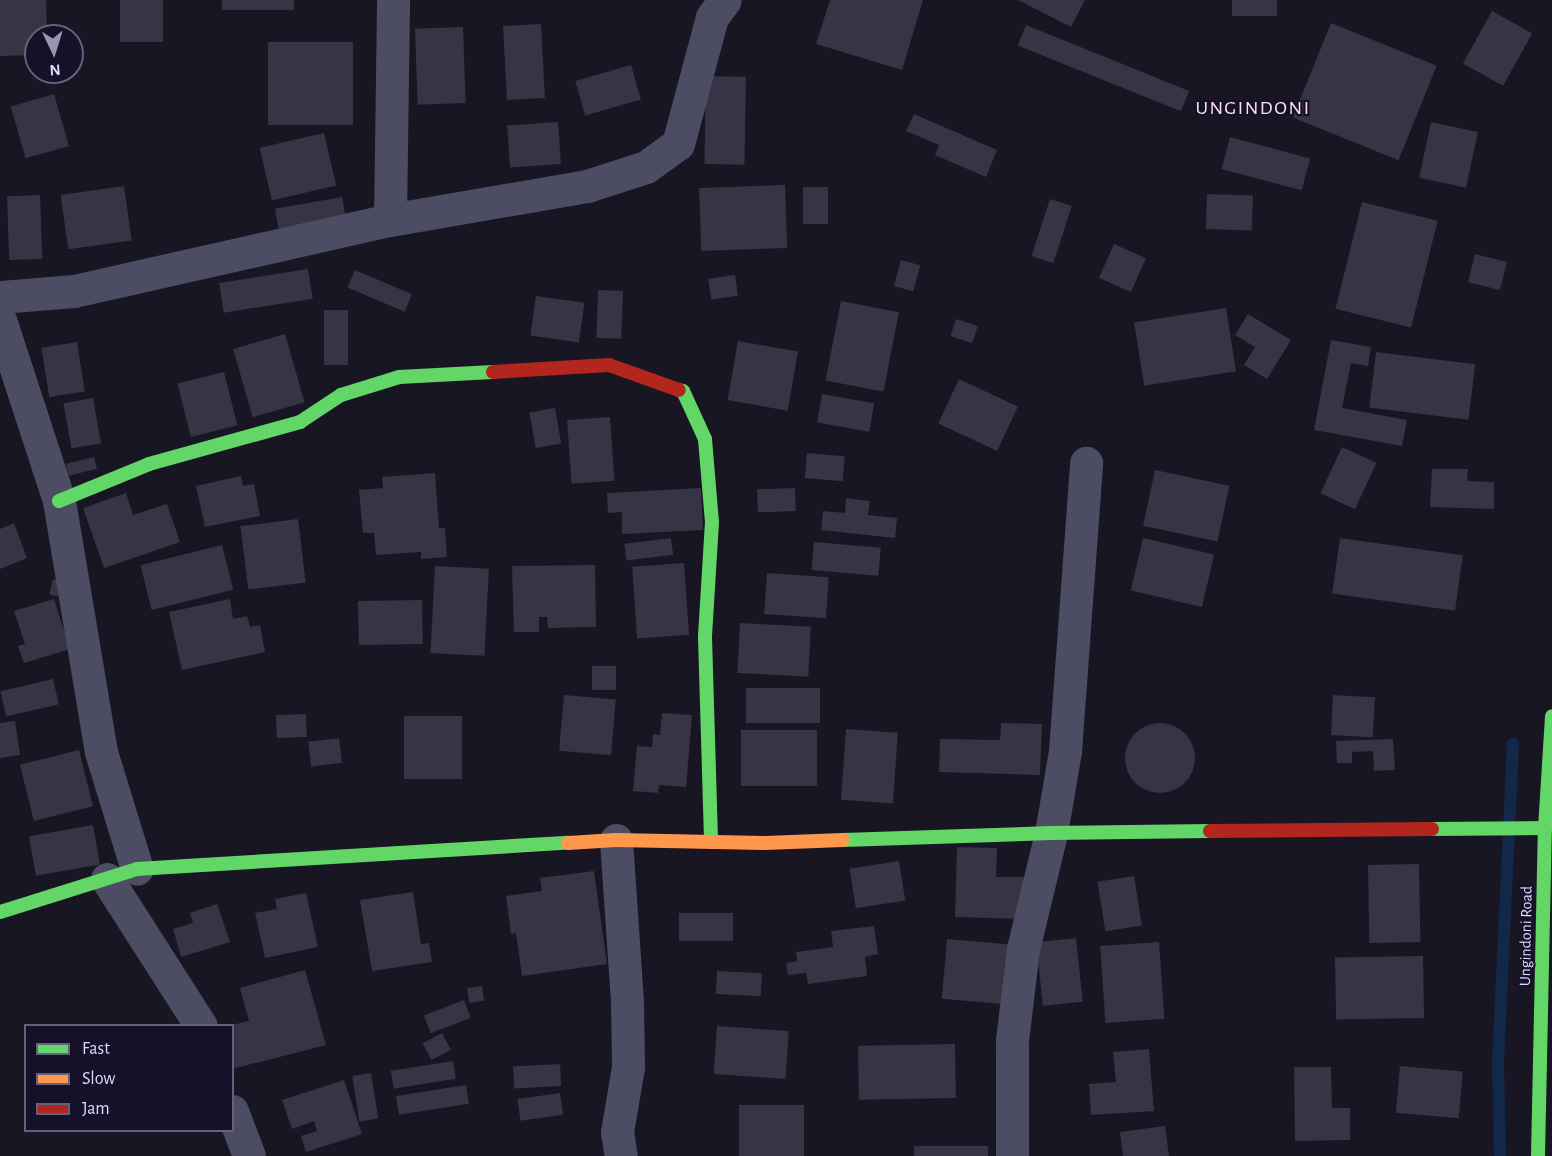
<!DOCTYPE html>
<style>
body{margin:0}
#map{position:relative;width:1552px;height:1156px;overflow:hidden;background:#181623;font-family:"Alegreya Sans",sans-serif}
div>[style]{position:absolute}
.stream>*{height:12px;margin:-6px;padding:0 6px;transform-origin:6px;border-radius:6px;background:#122849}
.building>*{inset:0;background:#363445;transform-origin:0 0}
.round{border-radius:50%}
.street>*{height:33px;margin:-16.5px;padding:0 16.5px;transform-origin:16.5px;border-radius:16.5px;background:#4c4c63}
.fast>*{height:14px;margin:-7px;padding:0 7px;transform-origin:7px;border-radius:7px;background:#63d668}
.slow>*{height:14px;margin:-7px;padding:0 7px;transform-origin:7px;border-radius:7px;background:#ff974d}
.jam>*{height:14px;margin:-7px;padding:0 7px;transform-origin:7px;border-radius:7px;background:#b3261e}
span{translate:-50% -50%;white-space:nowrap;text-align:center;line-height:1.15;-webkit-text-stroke:4.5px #141128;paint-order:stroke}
.street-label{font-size:16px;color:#dddafe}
.quarter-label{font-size:20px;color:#fedcf3;letter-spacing:1.5px}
.legend{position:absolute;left:24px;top:1024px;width:210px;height:108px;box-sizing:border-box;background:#141128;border:2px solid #64617e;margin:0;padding:8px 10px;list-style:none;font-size:18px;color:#dddafe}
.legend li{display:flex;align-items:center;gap:12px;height:30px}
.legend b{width:30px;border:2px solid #64617e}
.north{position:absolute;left:24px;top:24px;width:60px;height:60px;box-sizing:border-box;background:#141128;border:2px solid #64617e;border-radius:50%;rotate:176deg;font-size:16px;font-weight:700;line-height:24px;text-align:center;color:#dddafe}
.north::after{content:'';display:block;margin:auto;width:21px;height:27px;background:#9895b1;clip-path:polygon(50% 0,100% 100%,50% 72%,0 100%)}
</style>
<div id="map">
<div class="stream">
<div style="left:1500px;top:1156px;width:94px;rotate:-91.2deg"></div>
<div style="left:1498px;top:1062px;width:319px;rotate:-87.3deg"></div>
</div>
<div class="building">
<div style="clip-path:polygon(0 0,46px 0,47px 36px,36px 36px,36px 55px,0 56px)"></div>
<div style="left:120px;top:0;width:43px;height:42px"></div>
<div style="left:222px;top:0;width:72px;height:10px"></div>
<div style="clip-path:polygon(830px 0,923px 0,902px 70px,816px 44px)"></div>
<div style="clip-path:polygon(1018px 0,1085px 0,1071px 27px)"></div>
<div style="left:1232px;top:0;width:45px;height:16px"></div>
<div style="left:1492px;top:11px;width:46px;height:60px;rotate:29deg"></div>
<div style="left:1331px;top:23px;width:114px;height:102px;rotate:22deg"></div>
<div style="left:541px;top:24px;width:74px;height:38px;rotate:87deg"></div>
<div style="left:1026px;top:25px;width:176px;height:22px;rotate:22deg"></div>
<div style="left:463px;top:27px;width:76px;height:48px;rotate:88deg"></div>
<div style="left:268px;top:42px;width:85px;height:83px"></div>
<div style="left:631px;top:65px;width:36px;height:58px;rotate:74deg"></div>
<div style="left:706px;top:76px;width:40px;height:88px;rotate:1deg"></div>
<div style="left:54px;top:94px;width:54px;height:45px;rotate:74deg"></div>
<div style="clip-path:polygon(914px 114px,997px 150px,986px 177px,935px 155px,939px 145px,906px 131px)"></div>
<div style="left:558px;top:122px;width:42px;height:51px;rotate:86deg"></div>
<div style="left:1431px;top:122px;width:48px;height:57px;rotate:12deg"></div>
<div style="left:324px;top:133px;width:54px;height:66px;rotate:77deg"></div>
<div style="left:1230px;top:137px;width:83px;height:33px;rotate:15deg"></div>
<div style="left:785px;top:185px;width:63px;height:86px;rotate:88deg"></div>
<div style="left:124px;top:186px;width:55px;height:64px;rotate:82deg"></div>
<div style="left:828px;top:187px;width:37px;height:25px;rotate:90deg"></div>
<div style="left:1207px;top:194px;width:46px;height:35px;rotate:2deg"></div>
<div style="left:40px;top:195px;width:64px;height:33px;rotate:88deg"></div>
<div style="left:342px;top:197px;width:29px;height:68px;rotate:80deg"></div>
<div style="left:1050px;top:199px;width:23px;height:60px;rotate:18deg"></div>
<div style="left:1362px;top:202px;width:78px;height:110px;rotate:14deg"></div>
<div style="left:1114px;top:244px;width:35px;height:37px;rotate:24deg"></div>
<div style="left:1475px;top:254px;width:33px;height:29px;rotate:14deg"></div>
<div style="left:901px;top:260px;width:20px;height:27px;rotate:15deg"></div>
<div style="left:308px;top:269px;width:30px;height:90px;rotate:81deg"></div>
<div style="left:355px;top:270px;width:62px;height:19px;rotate:23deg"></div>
<div style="left:735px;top:275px;width:21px;height:27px;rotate:82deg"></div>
<div style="left:598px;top:290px;width:25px;height:48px;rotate:2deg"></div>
<div style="left:536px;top:296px;width:49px;height:40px;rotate:8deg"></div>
<div style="left:841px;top:301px;width:59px;height:81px;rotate:11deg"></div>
<div style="left:1226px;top:308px;width:64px;height:93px;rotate:81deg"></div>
<div style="left:324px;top:310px;width:24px;height:55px"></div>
<div style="clip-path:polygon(1248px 314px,1291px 340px,1267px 379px,1244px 365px,1255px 347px,1235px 335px)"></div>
<div style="left:956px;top:319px;width:23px;height:18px;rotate:18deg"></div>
<div style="left:285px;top:334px;width:71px;height:54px;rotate:74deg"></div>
<div style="clip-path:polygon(1331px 340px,1371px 347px,1368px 366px,1351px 363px,1342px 408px,1407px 420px,1402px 446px,1314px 430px)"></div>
<div style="left:738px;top:341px;width:61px;height:60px;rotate:10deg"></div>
<div style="left:77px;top:342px;width:50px;height:36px;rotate:81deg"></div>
<div style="left:1376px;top:352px;width:100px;height:56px;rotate:7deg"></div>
<div style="left:224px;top:372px;width:55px;height:48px;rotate:76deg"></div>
<div style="left:959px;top:379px;width:65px;height:49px;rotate:25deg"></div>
<div style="left:822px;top:394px;width:53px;height:29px;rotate:10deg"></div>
<div style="left:93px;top:398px;width:46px;height:30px;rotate:80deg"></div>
<div style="left:555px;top:408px;width:36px;height:26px;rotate:80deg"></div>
<div style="left:610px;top:417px;width:64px;height:43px;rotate:86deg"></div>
<div style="left:1342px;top:447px;width:38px;height:51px;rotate:25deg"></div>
<div style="left:807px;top:453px;width:38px;height:25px;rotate:5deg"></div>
<div style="left:94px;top:457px;width:12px;height:29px;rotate:76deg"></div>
<div style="clip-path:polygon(1432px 469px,1468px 469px,1467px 481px,1494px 482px,1494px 509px,1430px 507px)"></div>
<div style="left:1155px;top:470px;width:76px;height:57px;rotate:12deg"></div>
<div style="clip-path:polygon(435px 473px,439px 528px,445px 528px,447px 557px,421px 559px,421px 552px,376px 555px,374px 533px,363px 533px,359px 490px,383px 488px,382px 477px)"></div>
<div style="clip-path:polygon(241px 476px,243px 486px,254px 484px,260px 516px,205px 527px,196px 486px)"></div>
<div style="clip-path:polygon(701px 488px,703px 530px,622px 534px,622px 512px,608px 513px,607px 493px)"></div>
<div style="left:795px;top:488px;width:23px;height:38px;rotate:88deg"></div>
<div style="clip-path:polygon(126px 493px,133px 515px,167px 504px,180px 542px,104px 568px,83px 508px)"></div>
<div style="clip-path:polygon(846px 498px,870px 501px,868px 515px,897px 518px,895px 538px,821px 530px,823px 511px,845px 513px)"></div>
<div style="left:298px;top:519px;width:64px;height:58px;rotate:83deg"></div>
<div style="clip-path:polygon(14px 523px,27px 558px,0 569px,0 529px)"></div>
<div style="left:671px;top:538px;width:17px;height:47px;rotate:83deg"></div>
<div style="left:1143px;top:538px;width:73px;height:54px;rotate:13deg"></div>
<div style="left:1340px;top:538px;width:124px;height:56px;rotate:8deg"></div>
<div style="left:814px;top:542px;width:67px;height:28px;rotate:5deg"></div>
<div style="left:222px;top:545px;width:46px;height:84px;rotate:76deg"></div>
<div style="left:684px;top:563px;width:72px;height:52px;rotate:86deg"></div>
<div style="clip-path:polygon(595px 565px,596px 627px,548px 628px,547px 617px,539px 617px,539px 632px,514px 632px,512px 566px)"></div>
<div style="left:435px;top:566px;width:54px;height:87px;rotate:3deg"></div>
<div style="left:767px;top:573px;width:62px;height:41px;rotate:4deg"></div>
<div style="left:53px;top:579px;width:13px;height:16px;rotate:13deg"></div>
<div style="clip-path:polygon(54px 599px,70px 649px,24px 663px,18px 646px,25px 644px,14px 611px)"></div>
<div style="clip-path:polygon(230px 599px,233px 619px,247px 616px,250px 627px,260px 625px,265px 652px,182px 670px,169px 612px)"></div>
<div style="left:422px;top:600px;width:44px;height:64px;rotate:89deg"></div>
<div style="left:740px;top:623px;width:71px;height:50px;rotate:3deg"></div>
<div style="left:592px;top:666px;width:24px;height:24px"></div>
<div style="left:53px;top:679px;width:26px;height:54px;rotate:77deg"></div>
<div style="left:820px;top:688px;width:35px;height:74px;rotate:90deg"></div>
<div style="left:564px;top:695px;width:52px;height:56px;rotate:5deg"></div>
<div style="left:1333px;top:695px;width:42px;height:40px;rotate:3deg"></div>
<div style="clip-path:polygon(662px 713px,692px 715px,686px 787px,659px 785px,658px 793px,633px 791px,637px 746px,652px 747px,653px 734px,660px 735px)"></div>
<div style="left:306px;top:714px;width:23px;height:30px;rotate:88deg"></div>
<div style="left:404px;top:716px;width:58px;height:63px"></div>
<div style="clip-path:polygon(15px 721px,20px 755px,0 758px,0 723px)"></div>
<div class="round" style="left:1125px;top:723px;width:70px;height:70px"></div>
<div style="clip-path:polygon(1001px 723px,1042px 724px,1040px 775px,939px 772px,940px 739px,1000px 740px)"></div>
<div style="left:846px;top:729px;width:52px;height:71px;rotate:4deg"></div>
<div style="left:741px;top:730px;width:76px;height:56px"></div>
<div style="left:339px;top:738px;width:25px;height:31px;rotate:83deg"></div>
<div style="clip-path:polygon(1393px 739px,1395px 770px,1374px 771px,1373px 751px,1352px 752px,1352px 763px,1337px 763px,1336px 741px)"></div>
<div style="left:79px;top:750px;width:58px;height:61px;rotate:76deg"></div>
<div style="left:93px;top:825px;width:40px;height:65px;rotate:80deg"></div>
<div style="clip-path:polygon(957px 847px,997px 848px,996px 877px,1028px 877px,1027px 919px,955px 917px)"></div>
<div style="left:899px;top:861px;width:40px;height:50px;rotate:81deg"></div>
<div style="left:1419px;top:864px;width:78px;height:51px;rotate:89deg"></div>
<div style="clip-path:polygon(594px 871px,607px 964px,522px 976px,516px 933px,511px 934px,506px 896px,542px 891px,540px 878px)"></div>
<div style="left:1134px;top:876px;width:50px;height:37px;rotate:81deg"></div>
<div style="clip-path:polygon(413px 892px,421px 944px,429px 943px,432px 962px,372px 971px,360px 900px)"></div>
<div style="clip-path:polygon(306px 893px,318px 947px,265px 958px,255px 913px,277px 909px,275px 899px)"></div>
<div style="clip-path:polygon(217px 904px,230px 942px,181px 957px,173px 929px,193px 923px,190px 913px)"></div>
<div style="left:679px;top:913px;width:54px;height:28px"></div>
<div style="clip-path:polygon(874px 926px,878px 954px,865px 957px,867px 976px,808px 984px,806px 973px,788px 975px,786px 963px,797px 961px,796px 952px,833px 947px,831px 931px)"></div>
<div style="left:1076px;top:938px;width:64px;height:40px;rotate:84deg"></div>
<div style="left:947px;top:939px;width:64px;height:60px;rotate:5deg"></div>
<div style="left:1159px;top:942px;width:77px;height:59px;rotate:86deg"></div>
<div style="left:1423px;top:956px;width:62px;height:88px;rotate:89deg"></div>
<div style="clip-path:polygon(305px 970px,326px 1045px,232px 1069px,232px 1025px,249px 1021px,240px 988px)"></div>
<div style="left:717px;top:971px;width:45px;height:23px;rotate:3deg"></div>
<div style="left:482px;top:986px;width:15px;height:15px;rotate:82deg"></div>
<div style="left:464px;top:1000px;width:19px;height:43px;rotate:69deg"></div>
<div style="left:717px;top:1026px;width:72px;height:48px;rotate:4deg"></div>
<div style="left:442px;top:1033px;width:19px;height:22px;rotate:62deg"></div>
<div style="left:955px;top:1044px;width:54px;height:97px;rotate:89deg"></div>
<div style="clip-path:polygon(1149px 1049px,1154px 1111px,1091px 1115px,1089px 1084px,1116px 1082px,1113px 1052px)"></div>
<div style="left:453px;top:1061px;width:18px;height:63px;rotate:81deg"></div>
<div style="left:560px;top:1064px;width:22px;height:47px;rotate:87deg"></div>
<div style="left:1400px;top:1066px;width:63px;height:47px;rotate:5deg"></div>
<div style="clip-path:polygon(1294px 1067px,1331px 1067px,1332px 1108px,1350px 1108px,1350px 1140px,1295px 1141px)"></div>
<div style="left:371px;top:1073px;width:46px;height:19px;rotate:81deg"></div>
<div style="clip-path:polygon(344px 1080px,362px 1134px,306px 1152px,301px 1136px,317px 1131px,314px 1121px,292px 1129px,282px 1100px)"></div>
<div style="left:466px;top:1085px;width:19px;height:71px;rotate:81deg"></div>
<div style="left:560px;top:1093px;width:22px;height:43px;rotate:82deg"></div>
<div style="left:739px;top:1105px;width:65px;height:51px"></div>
<div style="clip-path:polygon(1165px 1126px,1169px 1156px,1123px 1156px,1120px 1132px)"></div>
<div style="left:988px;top:1146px;width:10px;height:74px;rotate:90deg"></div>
</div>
<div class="street">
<div style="left:390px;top:220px;width:220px;rotate:-89.2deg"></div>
<div style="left:0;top:297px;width:74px;rotate:-4.6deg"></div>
<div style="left:74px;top:291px;width:324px;rotate:-12.7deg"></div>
<div style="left:390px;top:220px;width:200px;rotate:-9.8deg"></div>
<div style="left:587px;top:186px;width:62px;rotate:-17.9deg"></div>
<div style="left:646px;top:167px;width:39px;rotate:-36deg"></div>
<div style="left:678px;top:144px;width:131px;rotate:-75deg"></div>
<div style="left:712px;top:17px;width:21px;rotate:-53deg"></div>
<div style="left:0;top:320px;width:190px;rotate:71.9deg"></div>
<div style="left:59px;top:501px;width:254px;rotate:80.5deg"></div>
<div style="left:101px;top:752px;width:122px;rotate:72.9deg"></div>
<div style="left:616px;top:840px;width:161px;rotate:86.1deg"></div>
<div style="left:627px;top:1001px;width:66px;rotate:89.1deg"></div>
<div style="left:628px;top:1067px;width:66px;rotate:99.6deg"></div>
<div style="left:617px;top:1132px;width:24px;rotate:81deg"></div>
<div style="left:107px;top:879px;width:174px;rotate:57.4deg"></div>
<div style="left:232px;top:1111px;width:48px;rotate:69.3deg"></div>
<div style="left:1012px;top:1156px;width:116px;rotate:-90deg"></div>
<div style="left:1012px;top:1040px;width:92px;rotate:-83.1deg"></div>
<div style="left:1023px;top:949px;width:119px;rotate:-76.4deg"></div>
<div style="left:1051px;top:833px;width:83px;rotate:-80.3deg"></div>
<div style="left:1065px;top:751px;width:289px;rotate:-85.8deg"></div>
</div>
<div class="fast">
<div style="left:679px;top:390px;width:4px;rotate:14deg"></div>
<div style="left:683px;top:391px;width:53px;rotate:65.4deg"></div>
<div style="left:705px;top:439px;width:83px;rotate:85.2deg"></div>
<div style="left:712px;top:522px;width:115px;rotate:93.5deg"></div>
<div style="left:705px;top:637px;width:205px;rotate:88.3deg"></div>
<div style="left:59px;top:501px;width:97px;rotate:-22.3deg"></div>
<div style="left:149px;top:464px;width:157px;rotate:-15.5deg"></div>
<div style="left:300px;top:422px;width:49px;rotate:-33.4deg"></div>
<div style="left:341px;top:395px;width:61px;rotate:-17.2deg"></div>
<div style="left:399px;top:377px;width:94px;rotate:-3deg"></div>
<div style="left:1432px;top:829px;width:113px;rotate:-0.5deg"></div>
<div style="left:843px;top:840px;width:208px;rotate:-1.9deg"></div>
<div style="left:1051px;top:833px;width:159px;rotate:-0.7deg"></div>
<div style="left:0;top:912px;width:144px;rotate:-17.4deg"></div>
<div style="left:137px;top:869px;width:432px;rotate:-3.5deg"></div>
<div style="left:1538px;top:1156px;width:328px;rotate:-88.8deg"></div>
<div style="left:1545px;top:828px;width:112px;rotate:-86.4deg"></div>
</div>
<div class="slow">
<div style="left:568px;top:843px;width:48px;rotate:-3.6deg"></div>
<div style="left:616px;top:840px;width:149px;rotate:1.2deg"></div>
<div style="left:765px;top:843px;width:78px;rotate:-2.2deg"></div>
</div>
<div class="jam">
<div style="left:493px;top:372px;width:116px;rotate:-3.5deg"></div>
<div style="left:609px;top:365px;width:74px;rotate:19.7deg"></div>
<div style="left:1210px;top:831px;width:222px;rotate:-0.5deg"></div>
</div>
<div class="street-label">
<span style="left:1526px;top:936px;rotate:-89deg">Ungindoni Road</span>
</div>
<div class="quarter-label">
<span style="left:1253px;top:108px">UNGINDONI</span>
</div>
<ul class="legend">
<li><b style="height:8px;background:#63d668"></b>Fast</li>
<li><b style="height:8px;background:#ff974d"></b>Slow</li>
<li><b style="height:8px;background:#b3261e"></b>Jam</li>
</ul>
<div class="north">N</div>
</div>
